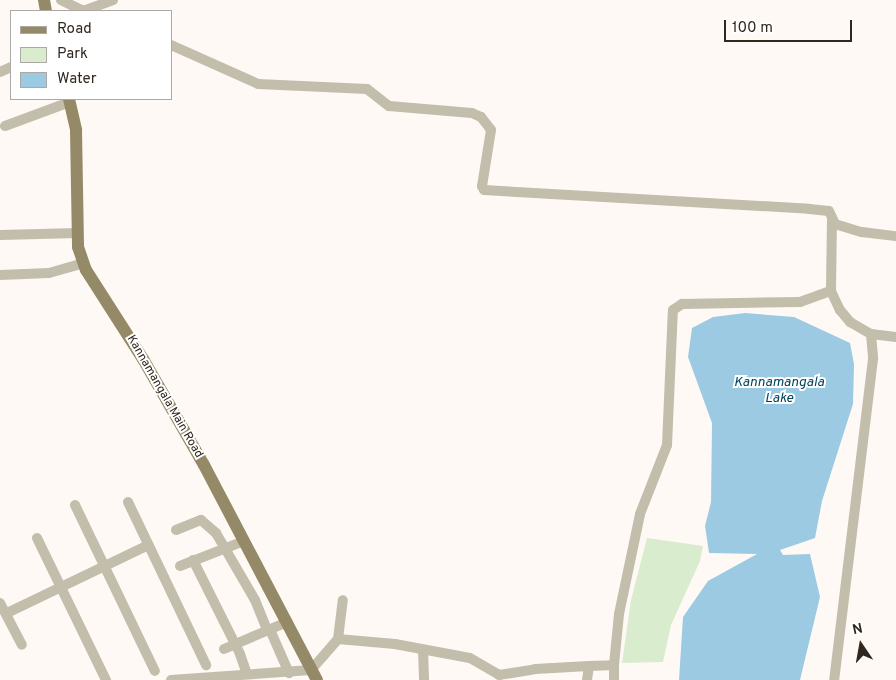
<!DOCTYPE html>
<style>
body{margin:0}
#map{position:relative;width:896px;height:680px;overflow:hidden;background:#fef9f4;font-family:Overpass,sans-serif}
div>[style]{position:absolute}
.green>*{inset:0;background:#d9eccd}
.water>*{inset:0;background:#9ccae2}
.minor>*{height:10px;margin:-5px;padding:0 5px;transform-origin:5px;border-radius:5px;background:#c3bdab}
.major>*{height:12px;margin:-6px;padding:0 6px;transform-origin:6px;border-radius:6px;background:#958a68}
span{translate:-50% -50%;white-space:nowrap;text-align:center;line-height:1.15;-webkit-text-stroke:4px #fff;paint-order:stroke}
.street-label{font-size:12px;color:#30271e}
.water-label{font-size:14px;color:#03435b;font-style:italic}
.legend{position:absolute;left:10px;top:10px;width:162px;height:90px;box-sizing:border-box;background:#fff;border:1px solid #aca9a5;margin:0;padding:6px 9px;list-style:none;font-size:15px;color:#30271e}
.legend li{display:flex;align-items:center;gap:10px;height:25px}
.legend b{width:25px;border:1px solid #aca9a5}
.north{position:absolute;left:836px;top:620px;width:50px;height:50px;-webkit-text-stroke:4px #fff;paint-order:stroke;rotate:348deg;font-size:14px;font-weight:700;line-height:20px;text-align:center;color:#30271e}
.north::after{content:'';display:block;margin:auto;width:18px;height:22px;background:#30271e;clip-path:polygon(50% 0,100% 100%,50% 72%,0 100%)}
.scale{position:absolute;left:724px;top:20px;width:128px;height:22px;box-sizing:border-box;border:2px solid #30271e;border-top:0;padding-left:6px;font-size:15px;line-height:18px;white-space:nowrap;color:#30271e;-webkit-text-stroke:4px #fff;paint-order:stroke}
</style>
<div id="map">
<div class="green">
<div style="clip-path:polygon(647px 538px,703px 546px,700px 561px,671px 625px,663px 662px,622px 663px,631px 600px)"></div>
</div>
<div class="water">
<div style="clip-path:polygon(745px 313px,794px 317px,850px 343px,854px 364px,853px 404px,822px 501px,815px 538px,780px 550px,783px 555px,810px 554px,820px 597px,800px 680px,679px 680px,683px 617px,708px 581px,757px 554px,709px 553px,705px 526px,711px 502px,712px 423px,688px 357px,692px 328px,713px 317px)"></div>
</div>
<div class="minor">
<div style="left:61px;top:0;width:25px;rotate:26deg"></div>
<div style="left:83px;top:11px;width:32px;rotate:-20deg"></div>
<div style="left:171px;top:45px;width:95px;rotate:24.1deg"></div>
<div style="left:258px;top:84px;width:109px;rotate:2.6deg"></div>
<div style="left:367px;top:89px;width:28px;rotate:38deg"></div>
<div style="left:389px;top:106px;width:83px;rotate:4.8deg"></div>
<div style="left:472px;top:113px;width:10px;rotate:24deg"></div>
<div style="left:481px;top:117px;width:16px;rotate:52deg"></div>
<div style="left:491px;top:130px;width:57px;rotate:99.1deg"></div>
<div style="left:482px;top:186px;width:4px;rotate:63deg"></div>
<div style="left:484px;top:190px;width:326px;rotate:3.3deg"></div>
<div style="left:809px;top:209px;width:20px;rotate:6deg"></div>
<div style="left:829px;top:211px;width:14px;rotate:65deg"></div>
<div style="left:835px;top:224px;width:28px;rotate:17deg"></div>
<div style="left:862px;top:232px;width:34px;rotate:7deg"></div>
<div style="left:0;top:72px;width:12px;rotate:-24deg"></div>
<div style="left:5px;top:126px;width:69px;rotate:-20.3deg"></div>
<div style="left:832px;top:218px;width:73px;rotate:90.8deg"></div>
<div style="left:831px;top:291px;width:21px;rotate:65deg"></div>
<div style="left:840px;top:310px;width:16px;rotate:50deg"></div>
<div style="left:850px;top:322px;width:24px;rotate:30deg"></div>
<div style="left:871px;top:334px;width:25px;rotate:85deg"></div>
<div style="left:873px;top:359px;width:323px;rotate:96.9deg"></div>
<div style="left:0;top:235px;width:78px;rotate:-1.5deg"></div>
<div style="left:0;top:275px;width:49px;rotate:-2.3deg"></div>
<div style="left:49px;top:273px;width:36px;rotate:-16deg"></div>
<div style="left:871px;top:334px;width:25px;rotate:7deg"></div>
<div style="left:128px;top:502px;width:181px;rotate:64.4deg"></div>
<div style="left:75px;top:505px;width:184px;rotate:64.3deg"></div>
<div style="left:176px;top:530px;width:27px;rotate:-22deg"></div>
<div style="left:201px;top:520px;width:20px;rotate:41deg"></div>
<div style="left:216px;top:533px;width:78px;rotate:59.8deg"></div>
<div style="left:255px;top:600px;width:31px;rotate:68deg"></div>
<div style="left:267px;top:629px;width:5px;rotate:37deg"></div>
<div style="left:271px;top:632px;width:45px;rotate:66.3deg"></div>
<div style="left:37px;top:538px;width:158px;rotate:64.1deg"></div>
<div style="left:193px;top:560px;width:105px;rotate:63.4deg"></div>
<div style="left:240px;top:654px;width:21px;rotate:71deg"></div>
<div style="left:180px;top:566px;width:69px;rotate:-21.3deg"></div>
<div style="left:0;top:603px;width:47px;rotate:62.4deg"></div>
<div style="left:7px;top:613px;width:157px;rotate:-25.7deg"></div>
<div style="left:338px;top:639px;width:39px;rotate:-83deg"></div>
<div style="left:224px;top:649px;width:69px;rotate:-23.2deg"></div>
<div style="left:423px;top:650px;width:30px;rotate:88deg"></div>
<div style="left:171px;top:680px;width:140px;rotate:-4.1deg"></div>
<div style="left:311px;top:670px;width:41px;rotate:-48.9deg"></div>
<div style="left:338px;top:639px;width:57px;rotate:5deg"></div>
<div style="left:395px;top:644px;width:76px;rotate:10.6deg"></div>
<div style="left:470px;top:658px;width:34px;rotate:30deg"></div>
<div style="left:499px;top:675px;width:36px;rotate:-9deg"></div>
<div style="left:535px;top:669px;width:54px;rotate:-3.2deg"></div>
<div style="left:587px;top:680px;width:14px;rotate:-82deg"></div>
<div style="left:589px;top:666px;width:25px;rotate:-2deg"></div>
<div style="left:614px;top:665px;width:51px;rotate:-84.4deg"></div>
<div style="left:619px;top:614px;width:102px;rotate:-78.1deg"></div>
<div style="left:640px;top:514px;width:74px;rotate:-68.6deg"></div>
<div style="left:667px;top:445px;width:135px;rotate:-87.5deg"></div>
<div style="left:673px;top:310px;width:11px;rotate:-34deg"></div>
<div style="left:682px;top:304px;width:118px;rotate:-1deg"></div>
<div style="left:800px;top:302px;width:33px;rotate:-20deg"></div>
<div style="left:614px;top:680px;width:15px;rotate:-90deg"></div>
</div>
<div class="major">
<div style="left:44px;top:0;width:11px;rotate:80deg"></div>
<div style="left:69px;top:99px;width:32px;rotate:77deg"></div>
<div style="left:76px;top:130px;width:117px;rotate:89deg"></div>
<div style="left:78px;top:247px;width:24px;rotate:71deg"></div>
<div style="left:86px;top:270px;width:106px;rotate:57.4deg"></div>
<div style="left:143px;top:359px;width:122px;rotate:60.1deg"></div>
<div style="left:204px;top:465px;width:243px;rotate:62.3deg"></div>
</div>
<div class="street-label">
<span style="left:164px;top:397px;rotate:60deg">Kannamangala Main Road</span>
</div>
<div class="water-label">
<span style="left:779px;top:391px">Kannamangala<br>Lake</span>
</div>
<ul class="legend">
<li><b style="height:6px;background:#958a68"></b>Road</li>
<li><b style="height:14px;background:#d9eccd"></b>Park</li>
<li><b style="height:14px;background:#9ccae2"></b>Water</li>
</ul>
<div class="north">N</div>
<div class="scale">100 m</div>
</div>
